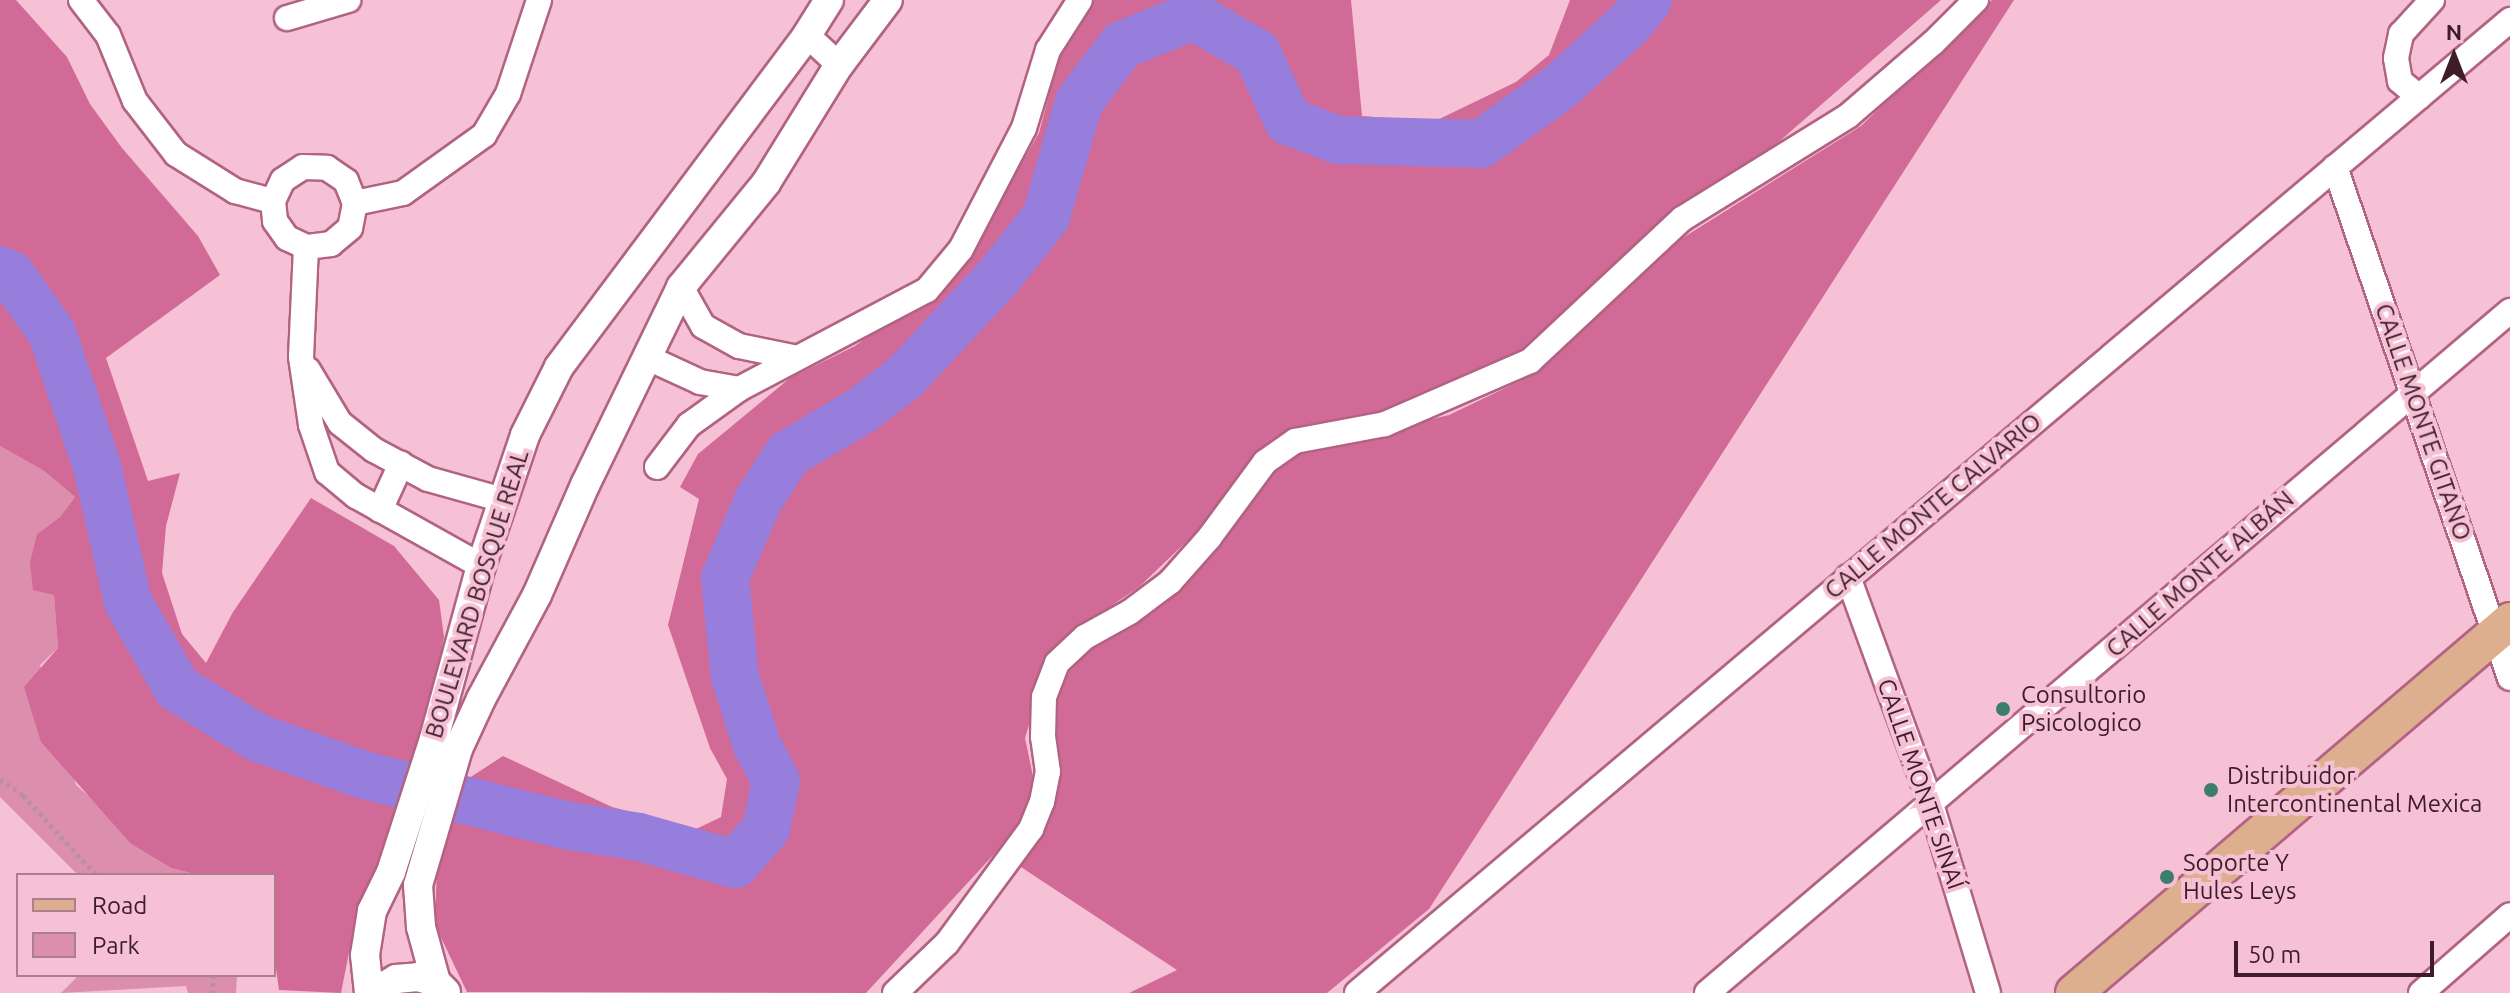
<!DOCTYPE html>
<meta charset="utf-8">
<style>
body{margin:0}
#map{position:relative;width:2510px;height:993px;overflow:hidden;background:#f6c1d4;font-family:Ubuntu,sans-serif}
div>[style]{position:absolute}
.green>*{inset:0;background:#dc8ead}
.forest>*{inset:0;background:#d16a96}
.river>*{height:48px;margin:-24px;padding:0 24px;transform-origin:24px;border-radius:24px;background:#977edd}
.path>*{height:5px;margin-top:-2.5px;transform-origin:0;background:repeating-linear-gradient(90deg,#bc8e9f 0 4px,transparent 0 8px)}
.roads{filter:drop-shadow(2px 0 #b26384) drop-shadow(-2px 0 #b26384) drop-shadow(0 2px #b26384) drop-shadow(0 -2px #b26384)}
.minor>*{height:24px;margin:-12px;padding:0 12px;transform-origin:12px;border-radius:12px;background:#fff}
.tertiary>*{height:28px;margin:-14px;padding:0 14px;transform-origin:14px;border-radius:14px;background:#fff}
.primary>*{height:36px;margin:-18px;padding:0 18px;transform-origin:18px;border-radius:18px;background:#ddaf8e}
.dots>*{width:22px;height:22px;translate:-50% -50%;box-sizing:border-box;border:4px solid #f6c1d4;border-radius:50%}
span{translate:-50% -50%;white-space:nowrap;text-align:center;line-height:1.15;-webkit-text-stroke:8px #f6c1d4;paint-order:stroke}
.street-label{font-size:24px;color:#3e1d2b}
.poi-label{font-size:24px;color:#3e1d2b}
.left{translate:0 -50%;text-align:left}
.legend{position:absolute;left:16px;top:873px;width:260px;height:104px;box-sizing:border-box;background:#f6c1d4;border:2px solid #ac7f90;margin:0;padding:10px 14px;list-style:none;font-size:24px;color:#3e1d2b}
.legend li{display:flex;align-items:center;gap:16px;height:40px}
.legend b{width:40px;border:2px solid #ac7f90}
.north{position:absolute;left:2414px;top:16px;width:80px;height:80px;-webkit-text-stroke:6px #f6c1d4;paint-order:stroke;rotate:0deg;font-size:22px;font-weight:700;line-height:32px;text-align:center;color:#3e1d2b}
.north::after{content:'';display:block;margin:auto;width:28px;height:36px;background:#3e1d2b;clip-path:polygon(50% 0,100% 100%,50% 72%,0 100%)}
.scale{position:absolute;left:2234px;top:941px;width:200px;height:36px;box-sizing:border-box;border:4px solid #3e1d2b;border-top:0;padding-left:10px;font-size:24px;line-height:28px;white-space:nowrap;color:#3e1d2b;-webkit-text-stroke:6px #f6c1d4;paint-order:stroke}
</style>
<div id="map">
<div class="green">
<div style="clip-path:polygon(0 446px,44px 471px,75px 497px,60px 517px,37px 534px,54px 595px,58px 648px,40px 665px,76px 785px,100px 806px,131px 844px,171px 868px,198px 875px,78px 875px,0 797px)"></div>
<div style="clip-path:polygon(79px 975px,237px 975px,236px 993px,188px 993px,186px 986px,61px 993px)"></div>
</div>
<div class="forest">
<div style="clip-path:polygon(0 0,16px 0,67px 57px,90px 104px,122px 148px,198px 236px,220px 275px,106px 358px,148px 481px,180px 473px,166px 526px,162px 573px,182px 634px,206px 663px,233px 612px,311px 498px,394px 546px,439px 600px,444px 637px,432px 699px,391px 840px,366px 892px,354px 927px,341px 993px,279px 990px,274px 954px,274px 875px,198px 875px,171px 868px,131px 844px,41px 742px,24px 687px,58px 648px,54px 595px,33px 590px,30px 563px,37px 534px,60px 517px,75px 497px,44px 471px,0 446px)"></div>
<div style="clip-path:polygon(1094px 0,1351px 0,1362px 116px,1433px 122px,1516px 82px,1549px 55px,1570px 0,1941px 0,1750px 167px,1527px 353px,1442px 394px,1252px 460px,1206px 523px,1139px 587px,1089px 621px,1048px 662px,1025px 738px,1034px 781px,1022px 824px,866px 993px,467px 992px,435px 925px,437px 864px,463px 782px,503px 756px,612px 807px,696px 829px,721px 817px,727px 779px,710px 748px,668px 625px,699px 499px,680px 487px,698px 454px,790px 378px,855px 346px,961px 269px,1039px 133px,1064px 38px)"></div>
<div style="clip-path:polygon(1992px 0,2014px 0,1429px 909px,1327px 993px,1129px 993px,1177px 970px,1012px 861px,1044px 817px,1050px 726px,1061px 681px,1104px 634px,1170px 588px,1231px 529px,1274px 466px,1321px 440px,1362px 436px,1449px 415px,1522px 380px,1569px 344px,1681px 239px,1861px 126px)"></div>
</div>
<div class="river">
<div style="left:0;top:270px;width:12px;rotate:24deg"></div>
<div style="left:11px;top:275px;width:71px;rotate:54.7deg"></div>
<div style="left:52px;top:333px;width:140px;rotate:71.3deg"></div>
<div style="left:97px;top:466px;width:139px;rotate:77.2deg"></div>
<div style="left:128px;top:602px;width:99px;rotate:60.3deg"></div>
<div style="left:177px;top:688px;width:95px;rotate:31.7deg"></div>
<div style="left:258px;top:738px;width:112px;rotate:19.2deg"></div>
<div style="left:364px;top:775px;width:206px;rotate:14deg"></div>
<div style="left:564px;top:825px;width:76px;rotate:9.1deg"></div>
<div style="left:639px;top:837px;width:100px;rotate:15.7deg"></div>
<div style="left:735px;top:864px;width:47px;rotate:-48.5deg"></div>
<div style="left:766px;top:829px;width:49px;rotate:-78.2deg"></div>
<div style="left:776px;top:781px;width:41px;rotate:-117.8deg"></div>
<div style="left:757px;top:745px;width:71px;rotate:-107.9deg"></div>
<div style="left:735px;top:677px;width:100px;rotate:-95.8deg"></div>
<div style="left:725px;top:578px;width:84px;rotate:-66.8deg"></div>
<div style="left:758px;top:501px;width:56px;rotate:-57.4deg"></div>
<div style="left:788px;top:454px;width:86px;rotate:-30.7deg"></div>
<div style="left:862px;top:410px;width:54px;rotate:-37.5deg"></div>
<div style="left:905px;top:377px;width:139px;rotate:-47deg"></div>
<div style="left:1000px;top:275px;width:74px;rotate:-51.6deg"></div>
<div style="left:1046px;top:217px;width:120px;rotate:-74deg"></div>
<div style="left:1079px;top:102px;width:71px;rotate:-53deg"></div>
<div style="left:1122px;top:45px;width:77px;rotate:-22.2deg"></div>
<div style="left:1193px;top:16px;width:74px;rotate:30deg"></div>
<div style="left:1257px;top:53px;width:75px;rotate:65.5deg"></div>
<div style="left:1288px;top:121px;width:53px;rotate:20.8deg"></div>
<div style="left:1338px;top:140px;width:143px;rotate:1.6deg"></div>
<div style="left:1481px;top:144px;width:99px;rotate:-35.9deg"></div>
<div style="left:1561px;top:86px;width:93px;rotate:-42.4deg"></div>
<div style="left:1630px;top:23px;width:29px;rotate:-52deg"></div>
</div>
<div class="path">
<div style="left:0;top:779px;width:28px;rotate:35deg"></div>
<div style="left:23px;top:795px;width:108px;rotate:47.6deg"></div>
<div style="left:213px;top:975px;width:18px;rotate:90deg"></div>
</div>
<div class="roads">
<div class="minor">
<div style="left:81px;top:0;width:44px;rotate:52.4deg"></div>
<div style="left:108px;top:35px;width:71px;rotate:67.8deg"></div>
<div style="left:135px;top:101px;width:67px;rotate:52.3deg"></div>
<div style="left:176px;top:154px;width:70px;rotate:32.1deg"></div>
<div style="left:235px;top:191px;width:39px;rotate:15deg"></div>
<div style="left:287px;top:18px;width:64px;rotate:-16.4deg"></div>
<div style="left:807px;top:35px;width:44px;rotate:43.2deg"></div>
<div style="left:2419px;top:97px;width:25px;rotate:-140deg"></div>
<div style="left:2400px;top:81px;width:23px;rotate:-100deg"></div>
<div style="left:2396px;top:58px;width:25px;rotate:-78deg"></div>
<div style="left:2401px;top:34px;width:46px;rotate:-47.6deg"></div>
<div style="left:2335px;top:167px;width:540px;rotate:71.1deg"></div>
<div style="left:273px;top:201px;width:23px;rotate:-65deg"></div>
<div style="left:283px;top:180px;width:24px;rotate:-33deg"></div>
<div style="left:303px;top:167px;width:24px;rotate:2deg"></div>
<div style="left:327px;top:168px;width:23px;rotate:34deg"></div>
<div style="left:346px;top:181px;width:24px;rotate:68deg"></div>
<div style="left:355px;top:203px;width:25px;rotate:101deg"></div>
<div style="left:350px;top:228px;width:25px;rotate:140deg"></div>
<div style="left:331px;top:244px;width:25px;rotate:173deg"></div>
<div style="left:273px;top:201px;width:20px;rotate:84deg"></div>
<div style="left:275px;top:221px;width:21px;rotate:55deg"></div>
<div style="left:287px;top:238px;width:21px;rotate:25deg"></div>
<div style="left:355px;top:203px;width:49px;rotate:-11.8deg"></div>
<div style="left:403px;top:193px;width:100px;rotate:-35.6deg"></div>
<div style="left:484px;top:135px;width:48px;rotate:-59.7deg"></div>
<div style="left:508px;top:94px;width:99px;rotate:-71.7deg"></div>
<div style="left:306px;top:247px;width:110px;rotate:92.6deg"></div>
<div style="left:301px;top:357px;width:69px;rotate:81.6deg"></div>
<div style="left:311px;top:425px;width:50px;rotate:71.2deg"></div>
<div style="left:327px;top:472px;width:38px;rotate:40deg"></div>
<div style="left:356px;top:496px;width:143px;rotate:29.2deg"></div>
<div style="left:681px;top:287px;width:45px;rotate:60.6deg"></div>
<div style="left:703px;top:326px;width:41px;rotate:29.1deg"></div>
<div style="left:739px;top:346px;width:55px;rotate:11.5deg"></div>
<div style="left:646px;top:357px;width:60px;rotate:24.8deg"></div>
<div style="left:700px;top:382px;width:40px;rotate:10deg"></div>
<div style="left:308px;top:370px;width:62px;rotate:58.9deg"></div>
<div style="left:340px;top:423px;width:43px;rotate:38.5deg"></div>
<div style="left:374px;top:450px;width:61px;rotate:28.2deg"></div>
<div style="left:428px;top:479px;width:78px;rotate:15.6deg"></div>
<div style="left:657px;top:467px;width:53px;rotate:-52.7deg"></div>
<div style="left:689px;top:425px;width:62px;rotate:-35.8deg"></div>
<div style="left:739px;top:389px;width:212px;rotate:-27.8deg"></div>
<div style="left:927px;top:290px;width:53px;rotate:-50.3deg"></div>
<div style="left:961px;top:249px;width:136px;rotate:-62.5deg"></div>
<div style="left:1024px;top:128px;width:82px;rotate:-72.9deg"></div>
<div style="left:1048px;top:50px;width:59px;rotate:-57.4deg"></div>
<div style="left:380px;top:510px;width:51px;rotate:-65.5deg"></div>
<div style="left:1848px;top:577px;width:242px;rotate:69.9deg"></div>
<div style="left:1931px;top:804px;width:197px;rotate:73.2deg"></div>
<div style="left:895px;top:993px;width:72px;rotate:-43.9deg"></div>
<div style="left:947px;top:943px;width:142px;rotate:-53.6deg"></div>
<div style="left:1031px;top:829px;width:29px;rotate:-68deg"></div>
<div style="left:1042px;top:802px;width:31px;rotate:-79deg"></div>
<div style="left:1048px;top:772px;width:35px;rotate:-98deg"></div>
<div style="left:1043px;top:737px;width:40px;rotate:-88.6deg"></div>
<div style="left:1044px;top:697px;width:36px;rotate:-69deg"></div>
<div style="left:1057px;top:663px;width:38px;rotate:-43deg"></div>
<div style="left:1085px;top:637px;width:51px;rotate:-29.1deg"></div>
<div style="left:1130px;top:612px;width:50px;rotate:-36.9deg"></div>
<div style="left:1170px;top:582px;width:59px;rotate:-48.4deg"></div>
<div style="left:1209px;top:538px;width:94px;rotate:-53.6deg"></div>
<div style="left:1265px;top:462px;width:37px;rotate:-35deg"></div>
<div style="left:1295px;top:441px;width:92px;rotate:-10.7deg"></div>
<div style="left:1385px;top:424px;width:158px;rotate:-23.5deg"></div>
<div style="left:1530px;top:361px;width:208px;rotate:-43.1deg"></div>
<div style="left:1682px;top:219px;width:195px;rotate:-31.8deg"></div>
<div style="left:1848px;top:116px;width:112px;rotate:-40.7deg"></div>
<div style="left:1933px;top:43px;width:61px;rotate:-45deg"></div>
<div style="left:1357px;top:993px;width:1509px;rotate:-40.16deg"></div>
<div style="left:1707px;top:993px;width:1054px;rotate:-40.34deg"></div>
<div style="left:2421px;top:993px;width:118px;rotate:-41.2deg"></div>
</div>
<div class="tertiary">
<div style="left:436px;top:982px;width:57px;rotate:-105.3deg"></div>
<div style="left:421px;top:927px;width:42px;rotate:-94.1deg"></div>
<div style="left:418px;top:885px;width:142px;rotate:-73.6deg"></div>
<div style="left:458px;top:749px;width:55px;rotate:-65.3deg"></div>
<div style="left:481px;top:699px;width:118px;rotate:-61.7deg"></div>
<div style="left:537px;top:595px;width:122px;rotate:-66.4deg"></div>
<div style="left:586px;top:483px;width:218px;rotate:-64.1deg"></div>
<div style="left:681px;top:287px;width:134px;rotate:-50.7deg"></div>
<div style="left:766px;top:183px;width:139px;rotate:-58.3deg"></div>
<div style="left:839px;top:65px;width:81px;rotate:-53deg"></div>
<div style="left:369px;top:993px;width:38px;rotate:-96deg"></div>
<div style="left:365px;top:955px;width:45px;rotate:-81deg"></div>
<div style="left:372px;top:911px;width:43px;rotate:-64deg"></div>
<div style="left:391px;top:872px;width:140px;rotate:-72.1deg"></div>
<div style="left:434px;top:739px;width:179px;rotate:-74.8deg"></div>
<div style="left:481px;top:566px;width:138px;rotate:-71.4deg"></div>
<div style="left:525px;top:435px;width:76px;rotate:-63.4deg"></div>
<div style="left:559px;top:367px;width:414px;rotate:-53.2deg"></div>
<div style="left:807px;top:35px;width:41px;rotate:-57.8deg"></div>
<div style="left:372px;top:993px;width:28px;rotate:-30deg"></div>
<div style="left:396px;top:979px;width:22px;rotate:-5deg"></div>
<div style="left:418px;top:977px;width:19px;rotate:16deg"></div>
<div style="left:436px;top:982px;width:14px;rotate:45deg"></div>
</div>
<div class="primary">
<div style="left:2074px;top:993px;width:573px;rotate:-40.47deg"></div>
</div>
</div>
<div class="dots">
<div style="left:2003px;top:709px;background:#3d7d6d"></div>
<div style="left:2211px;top:790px;background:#3d7d6d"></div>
<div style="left:2167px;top:877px;background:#3d7d6d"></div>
</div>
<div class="street-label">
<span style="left:2423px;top:422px;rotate:71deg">CALLE MONTE GITANO</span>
<span style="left:1933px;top:506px;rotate:-40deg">CALLE MONTE CALVARIO</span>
<span style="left:2200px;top:574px;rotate:-41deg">CALLE MONTE ALBÁN</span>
<span style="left:477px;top:594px;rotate:-73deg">BOULEVARD BOSQUE REAL</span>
<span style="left:1921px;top:784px;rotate:71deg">CALLE MONTE SINAÍ</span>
</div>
<div class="poi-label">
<span class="left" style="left:2021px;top:709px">Consultorio<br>Psicologico</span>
<span class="left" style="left:2227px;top:790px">Distribuidor<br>Intercontinental Mexica</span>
<span class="left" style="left:2183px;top:877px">Soporte Y<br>Hules Leys</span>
</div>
<ul class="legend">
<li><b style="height:10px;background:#ddaf8e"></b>Road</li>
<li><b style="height:22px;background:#dc8ead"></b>Park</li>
</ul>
<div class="north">N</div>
<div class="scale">50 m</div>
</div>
